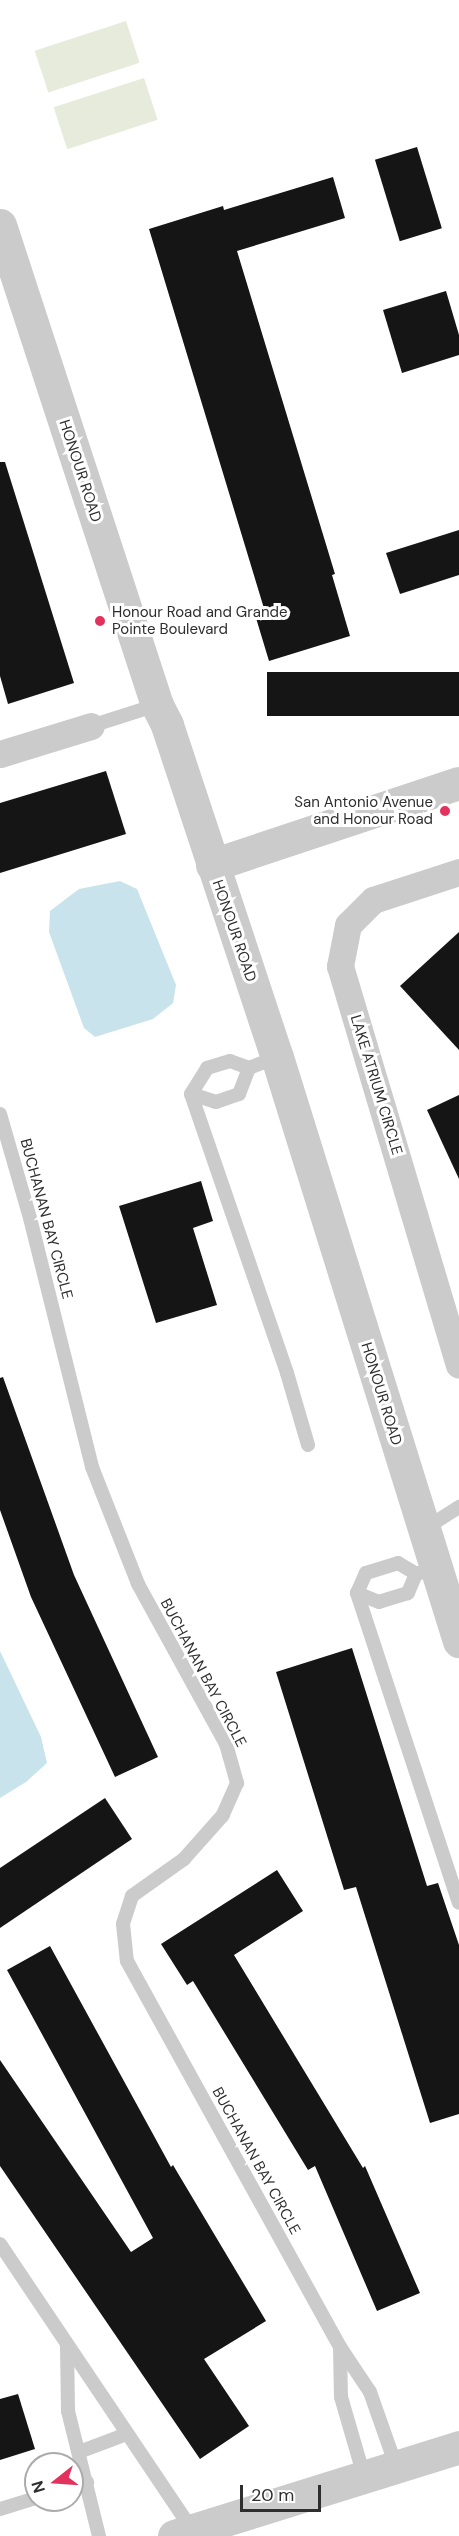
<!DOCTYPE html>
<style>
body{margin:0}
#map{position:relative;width:459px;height:2536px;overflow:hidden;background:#fff;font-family:"DM Sans",sans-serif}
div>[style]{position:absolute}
.green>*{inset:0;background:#e7ebdc;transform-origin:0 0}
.water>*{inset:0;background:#c8e3eb}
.building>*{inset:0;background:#151515;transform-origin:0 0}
.service>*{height:14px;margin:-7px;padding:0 7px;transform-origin:7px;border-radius:7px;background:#cbcbcb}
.minor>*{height:27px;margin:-13.5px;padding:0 13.5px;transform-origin:13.5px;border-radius:13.5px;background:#cbcbcb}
.tertiary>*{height:33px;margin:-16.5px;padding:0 16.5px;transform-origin:16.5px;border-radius:16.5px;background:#cbcbcb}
.dots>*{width:16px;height:16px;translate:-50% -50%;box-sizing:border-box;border:3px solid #fff;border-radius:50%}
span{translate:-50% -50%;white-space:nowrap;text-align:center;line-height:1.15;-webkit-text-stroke:6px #fff;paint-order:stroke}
.street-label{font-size:15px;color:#2e2e2e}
.poi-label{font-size:15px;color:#2e2e2e}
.left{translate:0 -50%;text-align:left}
.right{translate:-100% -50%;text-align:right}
.north{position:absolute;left:24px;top:2452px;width:60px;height:60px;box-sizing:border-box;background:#fff;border:2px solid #ababab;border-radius:50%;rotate:253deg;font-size:16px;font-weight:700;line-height:24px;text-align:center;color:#2e2e2e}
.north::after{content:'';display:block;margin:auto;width:21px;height:27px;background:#e3325d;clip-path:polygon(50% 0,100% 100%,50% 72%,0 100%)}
.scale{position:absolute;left:240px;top:2485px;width:81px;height:27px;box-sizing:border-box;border:3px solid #2e2e2e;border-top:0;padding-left:8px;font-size:18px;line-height:21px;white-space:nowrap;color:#2e2e2e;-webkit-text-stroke:4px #fff;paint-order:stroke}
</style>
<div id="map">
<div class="green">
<div style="left:126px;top:21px;width:44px;height:96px;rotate:72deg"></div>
<div style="left:144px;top:78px;width:44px;height:95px;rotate:72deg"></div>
</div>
<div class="water">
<div style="clip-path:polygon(120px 881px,137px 889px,176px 985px,173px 1003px,153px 1019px,95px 1037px,84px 1028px,49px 932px,50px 911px,79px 889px)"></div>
<div style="clip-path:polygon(0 1651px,41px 1737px,47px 1763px,26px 1782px,0 1798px)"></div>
</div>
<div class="building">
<div style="left:417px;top:147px;width:85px;height:44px;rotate:73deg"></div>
<div style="clip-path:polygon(333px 177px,345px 218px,237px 251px,335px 574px,332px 575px,350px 636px,269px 661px,256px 618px,266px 615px,149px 229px,223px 206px,224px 210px)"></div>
<div style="clip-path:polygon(446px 291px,459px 335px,459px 355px,402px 373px,383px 310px)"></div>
<div style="clip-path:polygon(0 462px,5px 462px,74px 683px,8px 704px,0 676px)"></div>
<div style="clip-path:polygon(459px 530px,459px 575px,400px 594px,386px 553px)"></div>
<div style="left:459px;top:672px;width:44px;height:192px;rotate:90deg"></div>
<div style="clip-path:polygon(106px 771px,126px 834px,0 873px,0 803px)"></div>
<div style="clip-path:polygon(459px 932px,459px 1050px,400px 986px)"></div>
<div style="clip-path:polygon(459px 1095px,459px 1179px,427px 1110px)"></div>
<div style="clip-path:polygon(201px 1181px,213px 1221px,193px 1228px,217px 1305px,156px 1323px,119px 1206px)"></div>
<div style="clip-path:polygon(3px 1377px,74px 1575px,158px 1757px,115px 1777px,31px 1597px,0 1510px,0 1378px)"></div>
<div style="clip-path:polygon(352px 1648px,427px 1886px,438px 1883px,459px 1945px,459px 2114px,430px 2123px,356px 1887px,344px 1890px,276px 1672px)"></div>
<div style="clip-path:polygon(105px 1798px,132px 1839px,0 1928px,0 1868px)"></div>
<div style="clip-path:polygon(277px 1870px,303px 1911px,234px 1955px,363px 2168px,365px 2166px,420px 2293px,377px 2311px,315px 2166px,308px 2170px,193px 1981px,187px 1985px,161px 1944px)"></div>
<div style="clip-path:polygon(50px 1946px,171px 2167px,173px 2165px,266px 2321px,204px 2359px,249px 2426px,200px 2459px,0 2166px,0 2060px,131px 2252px,153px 2238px,7px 1970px)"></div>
<div style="clip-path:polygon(18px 2394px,35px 2449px,0 2460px,0 2399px)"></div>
</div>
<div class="service">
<div style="left:91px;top:726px;width:69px;rotate:-17.7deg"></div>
<div style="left:249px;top:1068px;width:28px;rotate:111deg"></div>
<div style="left:239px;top:1094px;width:24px;rotate:161deg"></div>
<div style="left:216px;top:1102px;width:26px;rotate:-162deg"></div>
<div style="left:191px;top:1094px;width:31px;rotate:-58deg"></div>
<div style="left:207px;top:1068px;width:24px;rotate:-17deg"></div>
<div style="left:230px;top:1061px;width:20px;rotate:20deg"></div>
<div style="left:249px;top:1068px;width:30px;rotate:-21deg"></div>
<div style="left:191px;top:1094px;width:295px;rotate:71deg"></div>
<div style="left:287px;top:1373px;width:75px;rotate:73.7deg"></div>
<div style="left:0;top:1114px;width:108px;rotate:73.9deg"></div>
<div style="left:30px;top:1218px;width:257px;rotate:76deg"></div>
<div style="left:92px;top:1467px;width:126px;rotate:68.5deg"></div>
<div style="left:138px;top:1584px;width:183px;rotate:61.2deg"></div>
<div style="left:226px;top:1744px;width:41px;rotate:74.2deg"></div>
<div style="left:237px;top:1783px;width:35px;rotate:114deg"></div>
<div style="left:223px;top:1815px;width:59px;rotate:131.6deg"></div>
<div style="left:184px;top:1859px;width:64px;rotate:144.6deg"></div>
<div style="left:132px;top:1896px;width:29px;rotate:108deg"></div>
<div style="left:123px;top:1924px;width:37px;rotate:84deg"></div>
<div style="left:127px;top:1961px;width:441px;rotate:61.1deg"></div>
<div style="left:340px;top:2347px;width:54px;rotate:56.3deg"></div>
<div style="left:370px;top:2392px;width:78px;rotate:70.6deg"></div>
<div style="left:423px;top:1530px;width:43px;rotate:-32.6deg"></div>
<div style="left:416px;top:1574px;width:21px;rotate:113deg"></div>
<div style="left:408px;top:1593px;width:30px;rotate:163deg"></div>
<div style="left:379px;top:1602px;width:24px;rotate:-158deg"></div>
<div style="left:357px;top:1593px;width:22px;rotate:-66deg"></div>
<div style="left:366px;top:1573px;width:34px;rotate:-17deg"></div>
<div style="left:398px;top:1563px;width:21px;rotate:31deg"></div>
<div style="left:416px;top:1574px;width:20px;rotate:-18deg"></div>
<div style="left:357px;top:1593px;width:326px;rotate:71.8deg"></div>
<div style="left:0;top:2244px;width:344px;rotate:56.1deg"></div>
<div style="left:67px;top:2346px;width:65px;rotate:89.1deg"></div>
<div style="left:68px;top:2411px;width:129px;rotate:76.1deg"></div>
<div style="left:340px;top:2347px;width:50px;rotate:88.9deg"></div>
<div style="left:341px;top:2397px;width:82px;rotate:73.8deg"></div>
<div style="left:79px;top:2452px;width:51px;rotate:-20.6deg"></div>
<div style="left:72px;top:2487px;width:16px;rotate:-18deg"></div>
<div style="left:0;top:2509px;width:38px;rotate:-17deg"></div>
</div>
<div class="minor">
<div style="left:0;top:754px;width:95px;rotate:-17.1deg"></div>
<div style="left:459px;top:872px;width:90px;rotate:162deg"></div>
<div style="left:373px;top:900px;width:35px;rotate:135deg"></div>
<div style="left:348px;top:925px;width:42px;rotate:101deg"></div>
<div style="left:340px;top:966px;width:416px;rotate:73.4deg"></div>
</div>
<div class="tertiary">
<div style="left:0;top:225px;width:505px;rotate:71.89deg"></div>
<div style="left:157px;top:705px;width:22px;rotate:63deg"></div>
<div style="left:167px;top:725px;width:350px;rotate:71.7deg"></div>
<div style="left:277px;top:1057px;width:612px;rotate:72.69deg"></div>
<div style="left:212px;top:865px;width:260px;rotate:-18.4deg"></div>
<div style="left:174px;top:2536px;width:299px;rotate:-17.3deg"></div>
</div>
<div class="dots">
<div style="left:100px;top:621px;background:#e3325d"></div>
<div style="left:445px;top:811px;background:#e3325d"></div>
</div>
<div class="street-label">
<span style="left:80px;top:471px;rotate:72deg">HONOUR ROAD</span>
<span style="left:234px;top:931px;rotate:71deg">HONOUR ROAD</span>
<span style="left:376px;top:1085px;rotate:73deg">LAKE ATRIUM CIRCLE</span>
<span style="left:46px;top:1219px;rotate:75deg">BUCHANAN BAY CIRCLE</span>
<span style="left:381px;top:1394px;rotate:73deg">HONOUR ROAD</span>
<span style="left:203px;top:1673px;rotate:62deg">BUCHANAN BAY CIRCLE</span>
<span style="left:256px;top:2161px;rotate:61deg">BUCHANAN BAY CIRCLE</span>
</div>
<div class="poi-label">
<span class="left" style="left:112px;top:621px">Honour Road and Grande<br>Pointe Boulevard</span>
<span class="right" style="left:433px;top:811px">San Antonio Avenue<br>and Honour Road</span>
</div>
<div class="north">N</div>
<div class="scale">20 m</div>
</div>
